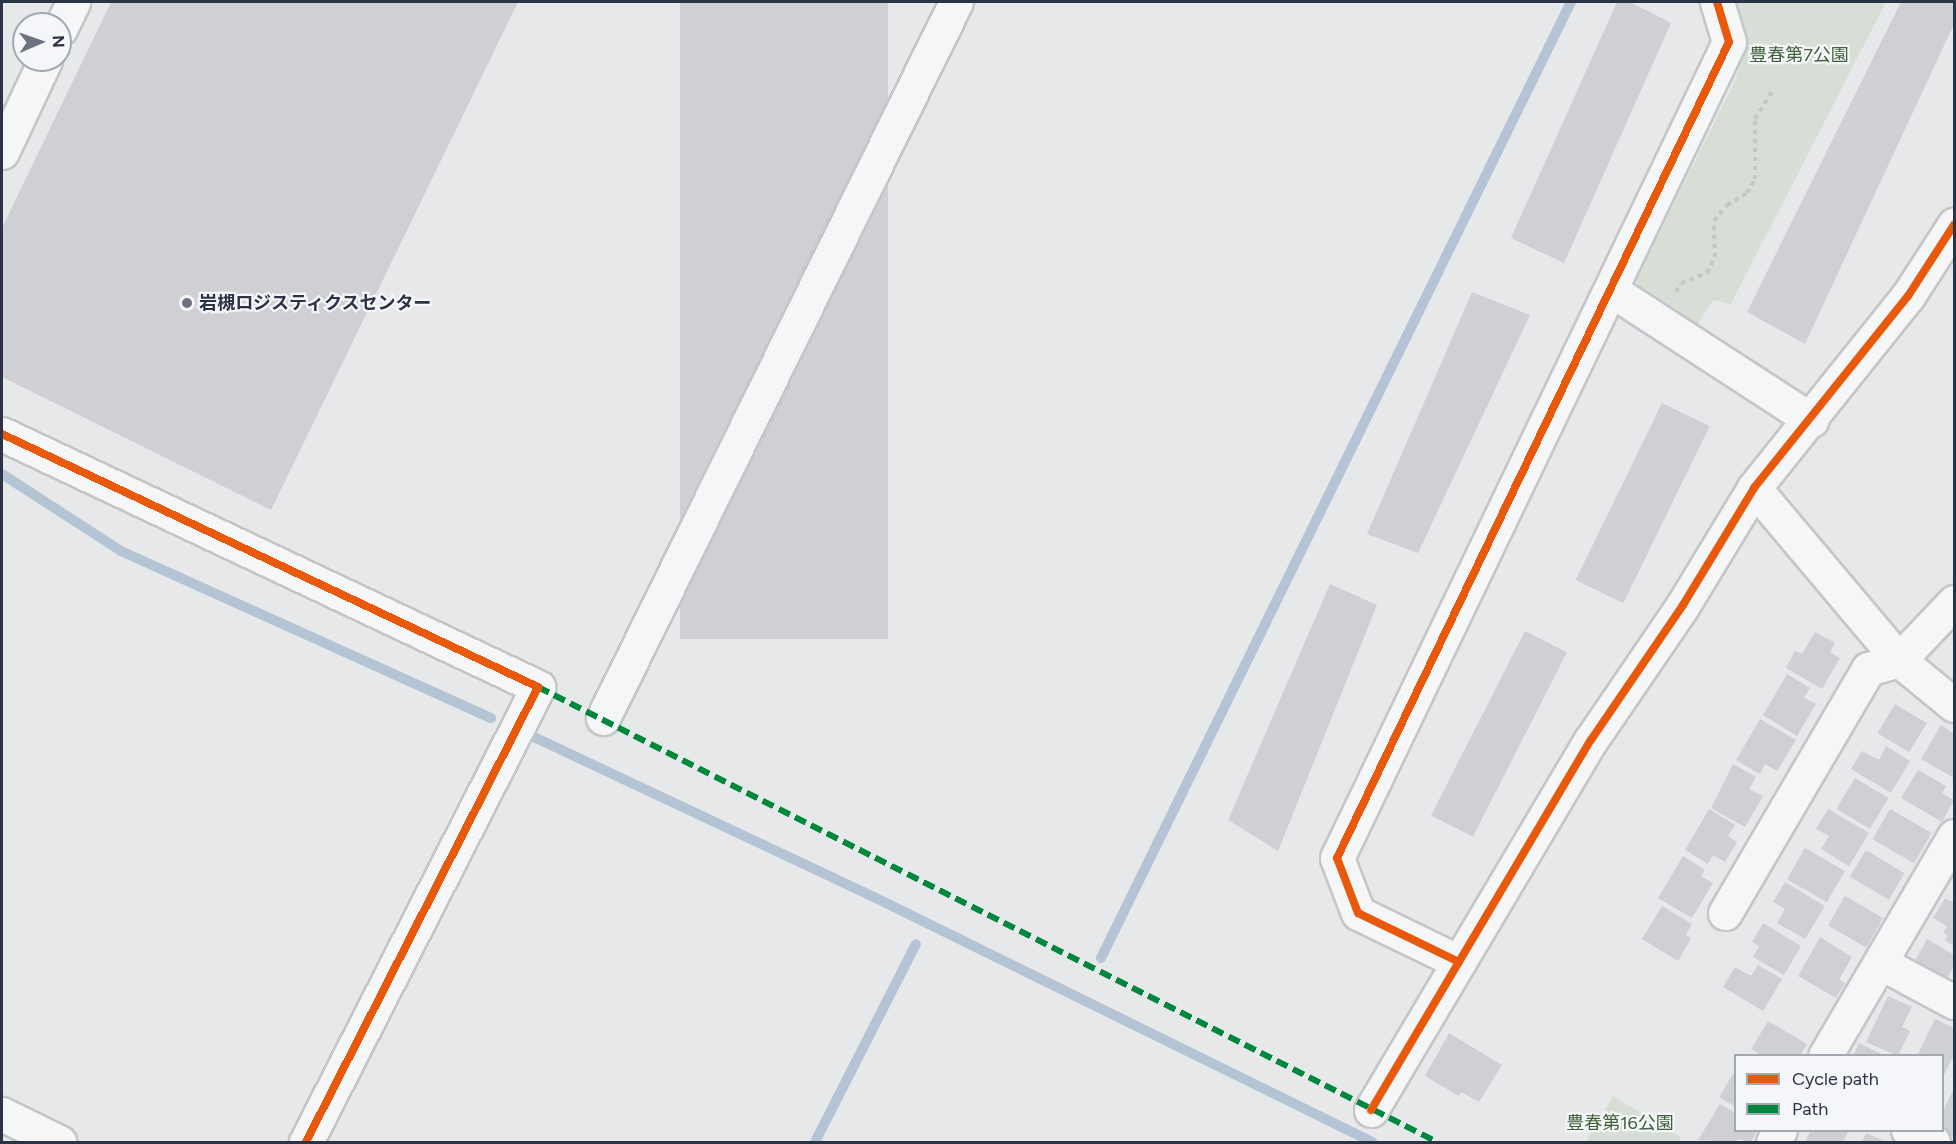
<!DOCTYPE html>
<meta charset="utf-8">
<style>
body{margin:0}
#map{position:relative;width:1956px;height:1144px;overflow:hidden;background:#e6e8ea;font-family:Figtree,"Noto Sans JP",sans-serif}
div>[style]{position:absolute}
.green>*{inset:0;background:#d6ded6}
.stream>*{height:10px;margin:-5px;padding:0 5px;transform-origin:5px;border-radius:5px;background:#b4c4d5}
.building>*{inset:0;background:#ced0d3;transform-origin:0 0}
.path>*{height:4px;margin-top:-2px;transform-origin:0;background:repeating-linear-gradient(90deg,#c5c6ca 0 4.5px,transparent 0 9px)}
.roads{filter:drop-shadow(2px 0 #c4c6c8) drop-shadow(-2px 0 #c4c6c8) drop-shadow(0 2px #c4c6c8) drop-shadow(0 -2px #c4c6c8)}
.minor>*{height:33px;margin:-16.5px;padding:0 16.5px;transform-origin:16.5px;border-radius:16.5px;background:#f5f6f7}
.quiet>*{height:6px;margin-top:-3px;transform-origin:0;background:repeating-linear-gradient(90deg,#00873e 0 12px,transparent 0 18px)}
.cycleway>*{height:8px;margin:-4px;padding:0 4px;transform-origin:4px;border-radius:4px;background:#e8590c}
.dots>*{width:16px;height:16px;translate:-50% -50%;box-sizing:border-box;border:3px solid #f4f6f9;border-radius:50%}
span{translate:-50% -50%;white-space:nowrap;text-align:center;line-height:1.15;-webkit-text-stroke:4.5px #f4f6f9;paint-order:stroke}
.park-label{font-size:18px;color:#3f6138}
.poi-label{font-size:18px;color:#2b3445;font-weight:700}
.left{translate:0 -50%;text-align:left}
.frame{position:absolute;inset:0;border:3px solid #2b3445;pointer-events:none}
.legend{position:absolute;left:1734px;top:1054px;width:210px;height:78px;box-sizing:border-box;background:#f4f6f9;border:2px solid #a4a8b1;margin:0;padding:8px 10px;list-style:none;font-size:18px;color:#2b3445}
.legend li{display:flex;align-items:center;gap:12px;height:30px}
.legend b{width:30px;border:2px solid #a4a8b1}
.north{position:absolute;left:12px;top:12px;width:60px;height:60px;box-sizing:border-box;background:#f4f6f9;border:2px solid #a4a8b1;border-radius:50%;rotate:88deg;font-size:16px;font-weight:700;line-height:24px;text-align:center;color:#2b3445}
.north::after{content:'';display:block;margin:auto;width:21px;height:27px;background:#6c737f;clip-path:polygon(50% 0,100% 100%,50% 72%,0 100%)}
</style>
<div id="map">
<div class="green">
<div style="clip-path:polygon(1737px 2px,1886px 2px,1731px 304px,1713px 300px,1696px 327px,1645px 300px,1636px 280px,1734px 83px,1747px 44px)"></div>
<div style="clip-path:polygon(1613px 1096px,1681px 1137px,1678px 1142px,1586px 1142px)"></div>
</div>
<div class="stream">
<div style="left:2px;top:474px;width:142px;rotate:32.9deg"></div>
<div style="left:121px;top:551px;width:406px;rotate:24.3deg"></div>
<div style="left:519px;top:730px;width:395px;rotate:25.2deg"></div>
<div style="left:876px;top:898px;width:553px;rotate:26.19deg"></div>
<div style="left:1101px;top:958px;width:1065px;rotate:-63.82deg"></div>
<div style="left:815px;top:1142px;width:222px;rotate:-63deg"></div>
</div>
<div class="building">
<div style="clip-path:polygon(111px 2px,518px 2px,271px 510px,2px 377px,2px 228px)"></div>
<div style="left:680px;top:2px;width:208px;height:637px"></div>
<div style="clip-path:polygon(1617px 2px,1630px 2px,1671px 23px,1564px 263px,1511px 238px)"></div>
<div style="clip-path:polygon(1901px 2px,1954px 2px,1954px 24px,1805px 344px,1747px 312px)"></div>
<div style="clip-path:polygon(1472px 292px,1530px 315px,1418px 553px,1367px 534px)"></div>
<div style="left:1662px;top:403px;width:53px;height:197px;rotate:26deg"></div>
<div style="clip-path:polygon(1330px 584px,1377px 605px,1278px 851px,1228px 820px)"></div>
<div style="left:1525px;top:631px;width:47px;height:207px;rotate:27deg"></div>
<div style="clip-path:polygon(1815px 632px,1835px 643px,1830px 652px,1840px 658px,1822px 689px,1786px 668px,1795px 651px,1802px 654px)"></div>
<div style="clip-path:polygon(1787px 674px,1810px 688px,1804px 698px,1816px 704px,1797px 736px,1763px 715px)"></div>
<div style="left:1895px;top:704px;width:37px;height:34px;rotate:31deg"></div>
<div style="clip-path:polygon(1760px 719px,1796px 740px,1777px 771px,1765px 764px,1760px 774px,1736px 760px)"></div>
<div style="clip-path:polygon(1941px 725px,1954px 734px,1954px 778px,1921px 759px)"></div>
<div style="clip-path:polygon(1886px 746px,1910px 761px,1891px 793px,1851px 769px,1862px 751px,1879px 760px)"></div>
<div style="clip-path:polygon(1733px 764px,1756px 777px,1749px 789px,1763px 796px,1745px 827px,1711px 808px)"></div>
<div style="clip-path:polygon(1918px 770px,1946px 786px,1942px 793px,1954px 800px,1942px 822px,1901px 798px)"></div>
<div style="left:1855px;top:778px;width:39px;height:36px;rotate:31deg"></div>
<div style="clip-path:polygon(1709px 809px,1735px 825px,1728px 836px,1737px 842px,1725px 862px,1713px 855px,1708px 864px,1685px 850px)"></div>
<div style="clip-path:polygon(1828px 809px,1869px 833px,1849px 866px,1821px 849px,1829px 836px,1816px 829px)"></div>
<div style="left:1890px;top:809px;width:48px;height:35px;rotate:30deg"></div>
<div style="left:1805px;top:848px;width:46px;height:36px;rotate:30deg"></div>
<div style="left:1866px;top:850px;width:45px;height:31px;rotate:31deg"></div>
<div style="clip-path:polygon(1683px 856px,1705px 870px,1701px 876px,1713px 883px,1692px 918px,1658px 898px)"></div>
<div style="clip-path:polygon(1785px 882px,1825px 906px,1805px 939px,1777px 923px,1785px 909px,1773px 902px)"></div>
<div style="left:1845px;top:896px;width:44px;height:34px;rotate:30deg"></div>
<div style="clip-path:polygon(1945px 898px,1954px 903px,1954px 946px,1945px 940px,1948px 936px,1943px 933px,1947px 926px,1933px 918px)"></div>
<div style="clip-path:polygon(1662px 906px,1692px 924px,1686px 935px,1691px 938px,1678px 961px,1642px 939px)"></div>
<div style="clip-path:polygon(1763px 923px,1801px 946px,1784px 975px,1753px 957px,1759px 946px,1752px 942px)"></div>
<div style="clip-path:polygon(1820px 937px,1852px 957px,1839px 980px,1845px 983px,1836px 998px,1798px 976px)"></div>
<div style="clip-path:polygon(1927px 939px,1954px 955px,1954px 966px,1940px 991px,1909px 972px)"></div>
<div style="clip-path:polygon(1758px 965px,1782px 979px,1763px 1011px,1723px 987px,1735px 967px,1751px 976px)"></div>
<div style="clip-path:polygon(1888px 996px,1912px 1007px,1902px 1027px,1910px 1031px,1898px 1056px,1866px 1042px)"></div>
<div style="clip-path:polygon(1935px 1019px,1954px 1028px,1954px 1055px,1942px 1079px,1942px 1056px,1917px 1056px)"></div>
<div style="clip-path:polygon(1768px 1021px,1807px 1044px,1800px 1056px,1762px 1056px,1751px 1049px)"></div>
<div style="clip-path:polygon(1449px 1033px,1502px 1065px,1479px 1102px,1461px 1092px,1459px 1096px,1425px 1076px)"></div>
<div style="clip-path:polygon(1859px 1043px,1885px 1056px,1853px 1056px)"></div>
<div style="clip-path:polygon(1736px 1069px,1736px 1107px,1719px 1097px)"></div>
<div style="clip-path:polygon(1954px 1088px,1954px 1137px,1942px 1132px,1942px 1113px)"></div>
<div style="clip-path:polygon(1720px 1104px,1736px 1113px,1736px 1130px,1757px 1130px,1751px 1142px,1738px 1139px,1736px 1142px,1698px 1140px)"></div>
<div style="clip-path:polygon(1811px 1130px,1849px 1130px,1843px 1142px,1805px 1142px)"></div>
<div style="clip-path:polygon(1866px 1133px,1886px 1142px,1862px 1142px)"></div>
</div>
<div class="path">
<div style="left:1676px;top:292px;width:10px;rotate:-61deg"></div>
<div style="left:1681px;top:283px;width:28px;rotate:-21deg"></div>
<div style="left:1707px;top:273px;width:18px;rotate:-63deg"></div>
<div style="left:1715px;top:257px;width:36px;rotate:-92deg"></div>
<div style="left:1714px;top:221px;width:21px;rotate:-51deg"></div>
<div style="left:1727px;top:205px;width:23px;rotate:-31deg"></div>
<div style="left:1747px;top:193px;width:16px;rotate:-60deg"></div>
<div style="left:1755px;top:179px;width:60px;rotate:-90deg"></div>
<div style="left:1755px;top:119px;width:34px;rotate:-58deg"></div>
</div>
<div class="roads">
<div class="minor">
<div style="left:60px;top:29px;width:30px;rotate:-64deg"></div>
<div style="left:2px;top:152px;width:102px;rotate:-64.9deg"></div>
<div style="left:1611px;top:290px;width:239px;rotate:33deg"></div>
<div style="left:2px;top:434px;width:593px;rotate:25.27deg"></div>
<div style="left:538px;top:687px;width:511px;rotate:117.02deg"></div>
<div style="left:1754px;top:488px;width:225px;rotate:49.9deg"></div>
<div style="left:1899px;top:660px;width:71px;rotate:39.3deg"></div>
<div style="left:603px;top:718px;width:798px;rotate:-63.76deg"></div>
<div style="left:1725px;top:913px;width:283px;rotate:-59.6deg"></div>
<div style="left:1868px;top:669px;width:32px;rotate:-16deg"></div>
<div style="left:1899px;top:660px;width:80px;rotate:-46.5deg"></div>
<div style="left:1459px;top:962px;width:112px;rotate:-154.1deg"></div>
<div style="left:1358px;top:913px;width:59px;rotate:-110.9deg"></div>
<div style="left:1337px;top:858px;width:905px;rotate:-64.34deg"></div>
<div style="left:1729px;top:42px;width:42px;rotate:-106.7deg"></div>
<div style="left:1881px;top:963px;width:83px;rotate:28.1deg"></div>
<div style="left:1825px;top:1056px;width:255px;rotate:-59.6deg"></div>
<div style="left:1371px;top:1110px;width:430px;rotate:-59.3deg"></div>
<div style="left:1591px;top:740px;width:163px;rotate:-55.7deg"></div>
<div style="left:1683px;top:605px;width:137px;rotate:-58.7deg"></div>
<div style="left:1754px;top:488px;width:246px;rotate:-51.3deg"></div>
<div style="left:1908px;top:296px;width:85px;rotate:-57.1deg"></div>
<div style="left:2px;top:1114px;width:64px;rotate:26.2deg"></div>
<div style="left:1908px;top:1130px;width:28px;rotate:26deg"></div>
<div style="left:1773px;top:1142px;width:14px;rotate:-60deg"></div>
</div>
</div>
<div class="quiet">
<div style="left:538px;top:687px;width:1008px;rotate:26.84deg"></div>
</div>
<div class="cycleway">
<div style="left:2px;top:434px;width:593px;rotate:25.27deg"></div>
<div style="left:538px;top:687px;width:511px;rotate:117.02deg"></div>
<div style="left:1459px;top:962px;width:112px;rotate:-154.1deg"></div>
<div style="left:1358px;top:913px;width:59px;rotate:-110.9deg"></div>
<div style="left:1337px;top:858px;width:905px;rotate:-64.34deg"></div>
<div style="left:1729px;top:42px;width:42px;rotate:-106.7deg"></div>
<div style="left:1371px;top:1110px;width:430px;rotate:-59.3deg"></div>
<div style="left:1591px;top:740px;width:163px;rotate:-55.7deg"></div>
<div style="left:1683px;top:605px;width:137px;rotate:-58.7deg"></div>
<div style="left:1754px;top:488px;width:246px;rotate:-51.3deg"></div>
<div style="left:1908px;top:296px;width:85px;rotate:-57.1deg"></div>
</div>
<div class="dots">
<div style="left:187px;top:303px;background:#6c737f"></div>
</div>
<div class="park-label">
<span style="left:1799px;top:55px">豊春第7公園</span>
<span style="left:1620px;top:1123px">豊春第16公園</span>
</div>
<div class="poi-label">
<span class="left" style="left:199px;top:303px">岩槻ロジスティクスセンター</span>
</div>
<div class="frame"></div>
<ul class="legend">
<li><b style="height:8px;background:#e8590c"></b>Cycle path</li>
<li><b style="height:8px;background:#00873e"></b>Path</li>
</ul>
<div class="north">N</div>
</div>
